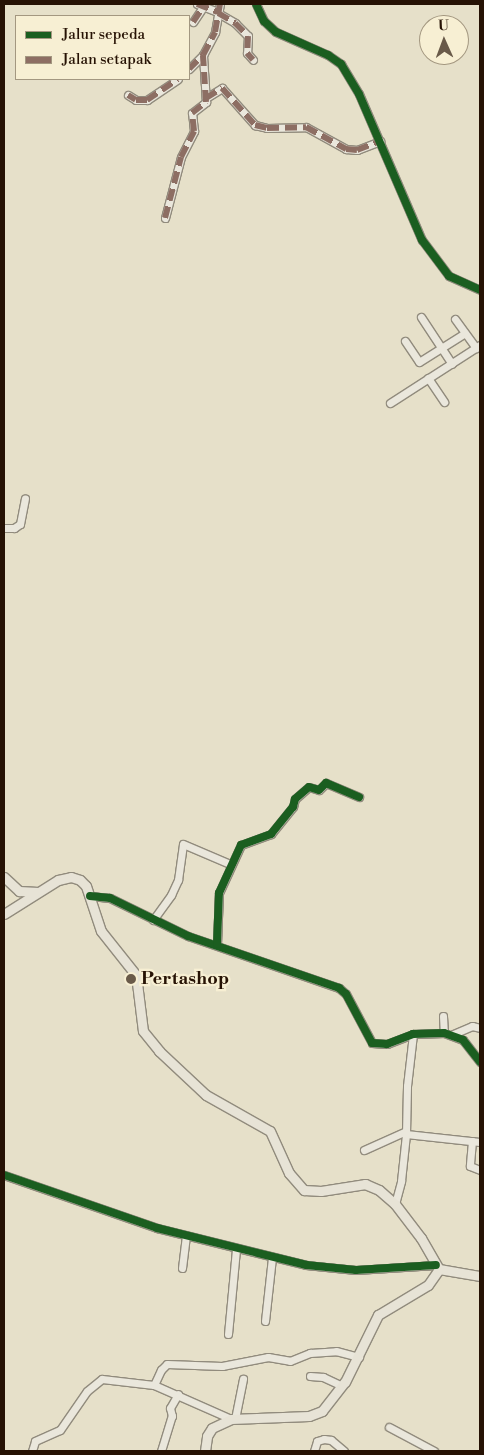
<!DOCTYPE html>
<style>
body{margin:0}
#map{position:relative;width:484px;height:1455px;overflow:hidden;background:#e6e0c9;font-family:"Libre Bodoni",serif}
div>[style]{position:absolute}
.roads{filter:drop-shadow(1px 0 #918b7d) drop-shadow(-1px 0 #918b7d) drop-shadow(0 1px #918b7d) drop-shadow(0 -1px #918b7d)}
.minor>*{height:7px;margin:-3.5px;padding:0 3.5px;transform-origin:3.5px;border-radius:3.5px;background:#eae7dc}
.major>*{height:9px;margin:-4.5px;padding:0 4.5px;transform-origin:4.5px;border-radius:4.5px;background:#e7e3d6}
.quiet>*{height:6px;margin-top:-3px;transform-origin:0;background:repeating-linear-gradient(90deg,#8d6e63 0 12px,transparent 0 18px)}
.cycleway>*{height:8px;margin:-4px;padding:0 4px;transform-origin:4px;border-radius:4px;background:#1b5e20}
.dots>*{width:14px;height:14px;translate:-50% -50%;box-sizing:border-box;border:2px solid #f7efd3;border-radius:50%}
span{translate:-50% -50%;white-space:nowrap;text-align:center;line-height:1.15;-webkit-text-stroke:4.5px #f7efd3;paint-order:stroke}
.poi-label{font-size:18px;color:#261204;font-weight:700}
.left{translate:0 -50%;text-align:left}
.frame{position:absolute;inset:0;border:5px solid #261204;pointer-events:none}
.legend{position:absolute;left:15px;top:15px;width:175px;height:65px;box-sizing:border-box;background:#f7efd3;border:1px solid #a39780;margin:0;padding:6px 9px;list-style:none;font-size:15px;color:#261204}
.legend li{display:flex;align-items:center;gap:10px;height:25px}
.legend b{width:25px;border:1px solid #a39780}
.north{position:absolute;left:419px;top:15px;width:50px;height:50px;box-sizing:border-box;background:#f7efd3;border:1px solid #a39780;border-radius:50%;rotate:358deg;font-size:14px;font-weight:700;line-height:20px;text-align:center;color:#261204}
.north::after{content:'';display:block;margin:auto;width:18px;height:22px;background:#695a49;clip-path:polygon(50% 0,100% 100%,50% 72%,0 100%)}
</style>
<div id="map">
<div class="roads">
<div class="minor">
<div style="left:197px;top:4px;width:22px;rotate:21deg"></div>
<div style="left:256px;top:4px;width:19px;rotate:65deg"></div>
<div style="left:264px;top:21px;width:16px;rotate:43deg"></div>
<div style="left:276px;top:32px;width:57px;rotate:23.9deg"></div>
<div style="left:328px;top:55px;width:16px;rotate:35deg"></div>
<div style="left:341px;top:64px;width:35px;rotate:59deg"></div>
<div style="left:359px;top:94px;width:159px;rotate:66.7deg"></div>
<div style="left:422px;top:240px;width:45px;rotate:53.1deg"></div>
<div style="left:449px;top:276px;width:34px;rotate:24deg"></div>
<div style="left:218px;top:13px;width:20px;rotate:30deg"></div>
<div style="left:235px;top:23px;width:18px;rotate:45deg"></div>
<div style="left:248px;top:36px;width:17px;rotate:93deg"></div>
<div style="left:247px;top:53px;width:9px;rotate:49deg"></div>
<div style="left:193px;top:22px;width:18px;rotate:-56deg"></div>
<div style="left:189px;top:69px;width:20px;rotate:-45deg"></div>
<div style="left:203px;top:55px;width:26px;rotate:-62deg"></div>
<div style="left:215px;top:32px;width:28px;rotate:-80deg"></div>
<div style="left:128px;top:95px;width:9px;rotate:32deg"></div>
<div style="left:136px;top:100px;width:11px"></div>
<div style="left:147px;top:100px;width:37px;rotate:-34deg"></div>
<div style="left:206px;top:98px;width:19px;rotate:-32deg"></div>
<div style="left:222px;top:88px;width:50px;rotate:48.3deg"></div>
<div style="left:255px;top:125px;width:12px;rotate:14deg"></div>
<div style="left:267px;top:128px;width:39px;rotate:-1deg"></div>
<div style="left:306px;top:127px;width:46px;rotate:28.8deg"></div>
<div style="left:346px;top:149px;width:11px;rotate:5deg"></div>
<div style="left:357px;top:150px;width:25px;rotate:-21deg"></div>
<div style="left:165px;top:218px;width:63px;rotate:-75.3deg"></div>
<div style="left:181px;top:157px;width:29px;rotate:-63deg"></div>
<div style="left:194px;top:131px;width:18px;rotate:-96deg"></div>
<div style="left:192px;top:113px;width:18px;rotate:-38deg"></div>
<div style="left:206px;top:102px;width:47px;rotate:-93.7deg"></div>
<div style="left:421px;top:317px;width:56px;rotate:56.6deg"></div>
<div style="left:455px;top:319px;width:36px;rotate:54deg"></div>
<div style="left:405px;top:341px;width:25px;rotate:56deg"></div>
<div style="left:419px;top:362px;width:54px;rotate:-32.2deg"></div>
<div style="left:428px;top:378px;width:29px;rotate:56deg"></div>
<div style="left:390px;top:403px;width:107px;rotate:-32.8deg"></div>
<div style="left:4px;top:528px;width:10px"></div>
<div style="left:14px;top:528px;width:7px;rotate:-34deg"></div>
<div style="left:20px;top:524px;width:26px;rotate:-79deg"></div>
<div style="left:90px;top:896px;width:20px;rotate:6deg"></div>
<div style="left:110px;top:898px;width:87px;rotate:26deg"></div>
<div style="left:188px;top:936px;width:160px;rotate:19deg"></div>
<div style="left:339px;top:988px;width:9px;rotate:41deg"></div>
<div style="left:346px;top:994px;width:55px;rotate:62deg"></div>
<div style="left:372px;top:1043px;width:15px;rotate:4deg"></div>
<div style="left:387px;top:1044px;width:28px;rotate:-21deg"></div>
<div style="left:413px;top:1034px;width:31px;rotate:-2deg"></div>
<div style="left:444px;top:1033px;width:20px;rotate:20deg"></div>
<div style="left:463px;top:1040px;width:28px;rotate:52deg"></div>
<div style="left:153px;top:920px;width:31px;rotate:-54deg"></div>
<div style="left:171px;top:895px;width:17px;rotate:-65deg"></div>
<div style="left:178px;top:880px;width:36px;rotate:-82deg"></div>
<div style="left:183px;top:844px;width:51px;rotate:23.1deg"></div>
<div style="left:217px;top:944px;width:51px;rotate:-87.8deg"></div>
<div style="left:219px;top:893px;width:53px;rotate:-65.4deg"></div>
<div style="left:241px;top:845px;width:32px;rotate:-20deg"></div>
<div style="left:271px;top:834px;width:35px;rotate:-51deg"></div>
<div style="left:293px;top:807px;width:8px;rotate:-76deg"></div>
<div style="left:295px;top:799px;width:18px;rotate:-41deg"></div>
<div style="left:309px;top:787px;width:10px;rotate:17deg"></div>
<div style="left:319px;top:790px;width:10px;rotate:-45deg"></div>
<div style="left:326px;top:783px;width:36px;rotate:23deg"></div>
<div style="left:443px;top:1016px;width:17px;rotate:87deg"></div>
<div style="left:451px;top:1035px;width:23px;rotate:-23deg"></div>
<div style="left:472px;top:1026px;width:8px;rotate:14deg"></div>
<div style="left:406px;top:1134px;width:48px;rotate:-88.8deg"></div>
<div style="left:407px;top:1086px;width:52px;rotate:-83.4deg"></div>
<div style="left:472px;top:1141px;width:25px;rotate:95deg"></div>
<div style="left:470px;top:1166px;width:11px;rotate:22deg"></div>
<div style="left:364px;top:1150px;width:46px;rotate:-24.3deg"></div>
<div style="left:4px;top:1175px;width:162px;rotate:19.1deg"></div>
<div style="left:157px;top:1228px;width:154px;rotate:13.9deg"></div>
<div style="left:306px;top:1265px;width:50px;rotate:5.7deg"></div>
<div style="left:356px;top:1270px;width:80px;rotate:-3.6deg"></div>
<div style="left:395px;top:1204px;width:24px;rotate:-75deg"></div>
<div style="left:401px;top:1181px;width:47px;rotate:-83.9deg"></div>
<div style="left:406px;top:1134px;width:74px;rotate:6.2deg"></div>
<div style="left:182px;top:1268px;width:31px;rotate:-83deg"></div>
<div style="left:265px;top:1321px;width:63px;rotate:-83.7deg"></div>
<div style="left:228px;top:1334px;width:84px;rotate:-84.6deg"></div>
<div style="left:310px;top:1376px;width:13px;rotate:4deg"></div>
<div style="left:323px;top:1377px;width:21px;rotate:25deg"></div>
<div style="left:154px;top:1385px;width:17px;rotate:-65deg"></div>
<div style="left:161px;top:1370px;width:8px;rotate:-45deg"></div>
<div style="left:167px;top:1364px;width:55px;rotate:2.1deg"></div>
<div style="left:222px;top:1366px;width:47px;rotate:-11.1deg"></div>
<div style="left:268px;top:1357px;width:22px;rotate:10deg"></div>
<div style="left:290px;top:1361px;width:22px;rotate:-22deg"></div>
<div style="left:310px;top:1353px;width:26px;rotate:-4deg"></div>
<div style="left:336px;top:1351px;width:24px;rotate:15deg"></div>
<div style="left:235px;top:1419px;width:41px;rotate:-78.7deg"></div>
<div style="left:389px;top:1427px;width:51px;rotate:28.1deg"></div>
<div style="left:32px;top:1451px;width:10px;rotate:-73deg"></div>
<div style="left:35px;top:1441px;width:27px;rotate:-24deg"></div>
<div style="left:60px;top:1430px;width:47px;rotate:-55.3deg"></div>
<div style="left:87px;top:1391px;width:19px;rotate:-39deg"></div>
<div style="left:102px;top:1379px;width:52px;rotate:6.6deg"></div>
<div style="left:154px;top:1385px;width:84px;rotate:23.8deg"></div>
<div style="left:161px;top:1451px;width:37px;rotate:-73deg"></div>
<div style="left:172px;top:1416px;width:8px;rotate:-104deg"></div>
<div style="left:170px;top:1408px;width:16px;rotate:-60deg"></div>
<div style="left:314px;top:1451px;width:10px;rotate:-73deg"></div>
<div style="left:317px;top:1441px;width:7px;rotate:-16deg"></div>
<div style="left:324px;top:1439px;width:7px;rotate:8deg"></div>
<div style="left:331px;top:1440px;width:17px;rotate:40deg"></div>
</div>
<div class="major">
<div style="left:4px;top:877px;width:21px;rotate:43deg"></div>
<div style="left:19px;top:891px;width:19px;rotate:3deg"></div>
<div style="left:4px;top:914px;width:64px;rotate:-32.2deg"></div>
<div style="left:58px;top:880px;width:13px;rotate:-13deg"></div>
<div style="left:71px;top:877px;width:9px;rotate:18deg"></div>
<div style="left:80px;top:880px;width:8px;rotate:45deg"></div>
<div style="left:86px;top:886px;width:47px;rotate:71.6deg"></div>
<div style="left:101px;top:931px;width:56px;rotate:51.5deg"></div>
<div style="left:136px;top:975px;width:56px;rotate:82.9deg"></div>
<div style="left:143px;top:1031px;width:26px;rotate:51deg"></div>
<div style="left:159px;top:1051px;width:64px;rotate:43.1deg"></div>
<div style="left:206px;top:1095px;width:73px;rotate:29.4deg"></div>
<div style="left:270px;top:1131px;width:46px;rotate:65.7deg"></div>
<div style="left:289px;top:1173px;width:23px;rotate:49deg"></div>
<div style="left:304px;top:1190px;width:17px;rotate:3deg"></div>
<div style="left:321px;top:1191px;width:45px;rotate:-9deg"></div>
<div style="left:365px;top:1184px;width:15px;rotate:23deg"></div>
<div style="left:379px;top:1190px;width:21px;rotate:41deg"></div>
<div style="left:395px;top:1204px;width:43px;rotate:52.6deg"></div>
<div style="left:421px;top:1238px;width:36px;rotate:60deg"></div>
<div style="left:439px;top:1269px;width:42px;rotate:9.7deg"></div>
<div style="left:205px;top:1451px;width:15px;rotate:-82deg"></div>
<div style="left:207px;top:1436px;width:9px;rotate:-58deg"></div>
<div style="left:212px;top:1428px;width:21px;rotate:-25deg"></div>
<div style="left:231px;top:1419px;width:78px;rotate:-2.2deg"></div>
<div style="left:309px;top:1416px;width:14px;rotate:-21deg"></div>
<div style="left:322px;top:1411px;width:37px;rotate:-52deg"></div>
<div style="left:345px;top:1382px;width:75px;rotate:-63.8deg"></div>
<div style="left:378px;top:1315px;width:58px;rotate:-31deg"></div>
<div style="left:428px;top:1285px;width:19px;rotate:-55deg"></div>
</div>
</div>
<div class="quiet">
<div style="left:197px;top:4px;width:22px;rotate:21deg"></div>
<div style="left:218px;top:13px;width:20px;rotate:30deg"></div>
<div style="left:235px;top:23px;width:18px;rotate:45deg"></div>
<div style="left:248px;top:36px;width:17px;rotate:93deg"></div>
<div style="left:247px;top:53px;width:9px;rotate:49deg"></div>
<div style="left:193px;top:22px;width:18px;rotate:-56deg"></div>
<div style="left:189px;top:69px;width:20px;rotate:-45deg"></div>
<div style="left:203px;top:55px;width:26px;rotate:-62deg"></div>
<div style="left:215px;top:32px;width:28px;rotate:-80deg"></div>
<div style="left:128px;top:95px;width:9px;rotate:32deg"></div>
<div style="left:136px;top:100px;width:11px"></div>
<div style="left:147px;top:100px;width:37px;rotate:-34deg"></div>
<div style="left:206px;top:98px;width:19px;rotate:-32deg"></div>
<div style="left:222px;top:88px;width:50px;rotate:48.3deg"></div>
<div style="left:255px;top:125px;width:12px;rotate:14deg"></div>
<div style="left:267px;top:128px;width:39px;rotate:-1deg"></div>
<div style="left:306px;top:127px;width:46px;rotate:28.8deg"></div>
<div style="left:346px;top:149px;width:11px;rotate:5deg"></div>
<div style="left:357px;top:150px;width:25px;rotate:-21deg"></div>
<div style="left:165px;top:218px;width:63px;rotate:-75.3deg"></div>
<div style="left:181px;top:157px;width:29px;rotate:-63deg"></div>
<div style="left:194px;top:131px;width:18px;rotate:-96deg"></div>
<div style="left:192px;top:113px;width:18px;rotate:-38deg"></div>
<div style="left:206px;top:102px;width:47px;rotate:-93.7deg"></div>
</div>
<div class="cycleway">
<div style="left:256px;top:4px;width:19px;rotate:65deg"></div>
<div style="left:264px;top:21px;width:16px;rotate:43deg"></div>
<div style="left:276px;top:32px;width:57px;rotate:23.9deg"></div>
<div style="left:328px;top:55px;width:16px;rotate:35deg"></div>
<div style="left:341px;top:64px;width:35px;rotate:59deg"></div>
<div style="left:359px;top:94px;width:159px;rotate:66.7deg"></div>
<div style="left:422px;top:240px;width:45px;rotate:53.1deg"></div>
<div style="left:449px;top:276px;width:34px;rotate:24deg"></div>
<div style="left:90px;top:896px;width:20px;rotate:6deg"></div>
<div style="left:110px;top:898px;width:87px;rotate:26deg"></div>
<div style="left:188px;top:936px;width:160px;rotate:19deg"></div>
<div style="left:339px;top:988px;width:9px;rotate:41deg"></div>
<div style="left:346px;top:994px;width:55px;rotate:62deg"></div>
<div style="left:372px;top:1043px;width:15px;rotate:4deg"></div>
<div style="left:387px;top:1044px;width:28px;rotate:-21deg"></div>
<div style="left:413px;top:1034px;width:31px;rotate:-2deg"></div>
<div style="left:444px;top:1033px;width:20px;rotate:20deg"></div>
<div style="left:463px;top:1040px;width:28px;rotate:52deg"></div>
<div style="left:217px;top:944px;width:51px;rotate:-87.8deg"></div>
<div style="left:219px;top:893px;width:53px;rotate:-65.4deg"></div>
<div style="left:241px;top:845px;width:32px;rotate:-20deg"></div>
<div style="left:271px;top:834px;width:35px;rotate:-51deg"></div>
<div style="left:293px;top:807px;width:8px;rotate:-76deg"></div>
<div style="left:295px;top:799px;width:18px;rotate:-41deg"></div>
<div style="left:309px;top:787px;width:10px;rotate:17deg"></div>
<div style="left:319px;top:790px;width:10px;rotate:-45deg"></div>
<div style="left:326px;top:783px;width:36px;rotate:23deg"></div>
<div style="left:4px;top:1175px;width:162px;rotate:19.1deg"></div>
<div style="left:157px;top:1228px;width:154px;rotate:13.9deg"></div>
<div style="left:306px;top:1265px;width:50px;rotate:5.7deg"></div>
<div style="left:356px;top:1270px;width:80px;rotate:-3.6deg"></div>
</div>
<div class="dots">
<div style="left:131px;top:979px;background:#695a49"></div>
</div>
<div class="poi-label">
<span class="left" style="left:141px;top:979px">Pertashop</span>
</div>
<div class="frame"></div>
<ul class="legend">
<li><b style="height:6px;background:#1b5e20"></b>Jalur sepeda</li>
<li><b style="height:6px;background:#8d6e63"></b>Jalan setapak</li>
</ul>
<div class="north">U</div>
</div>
